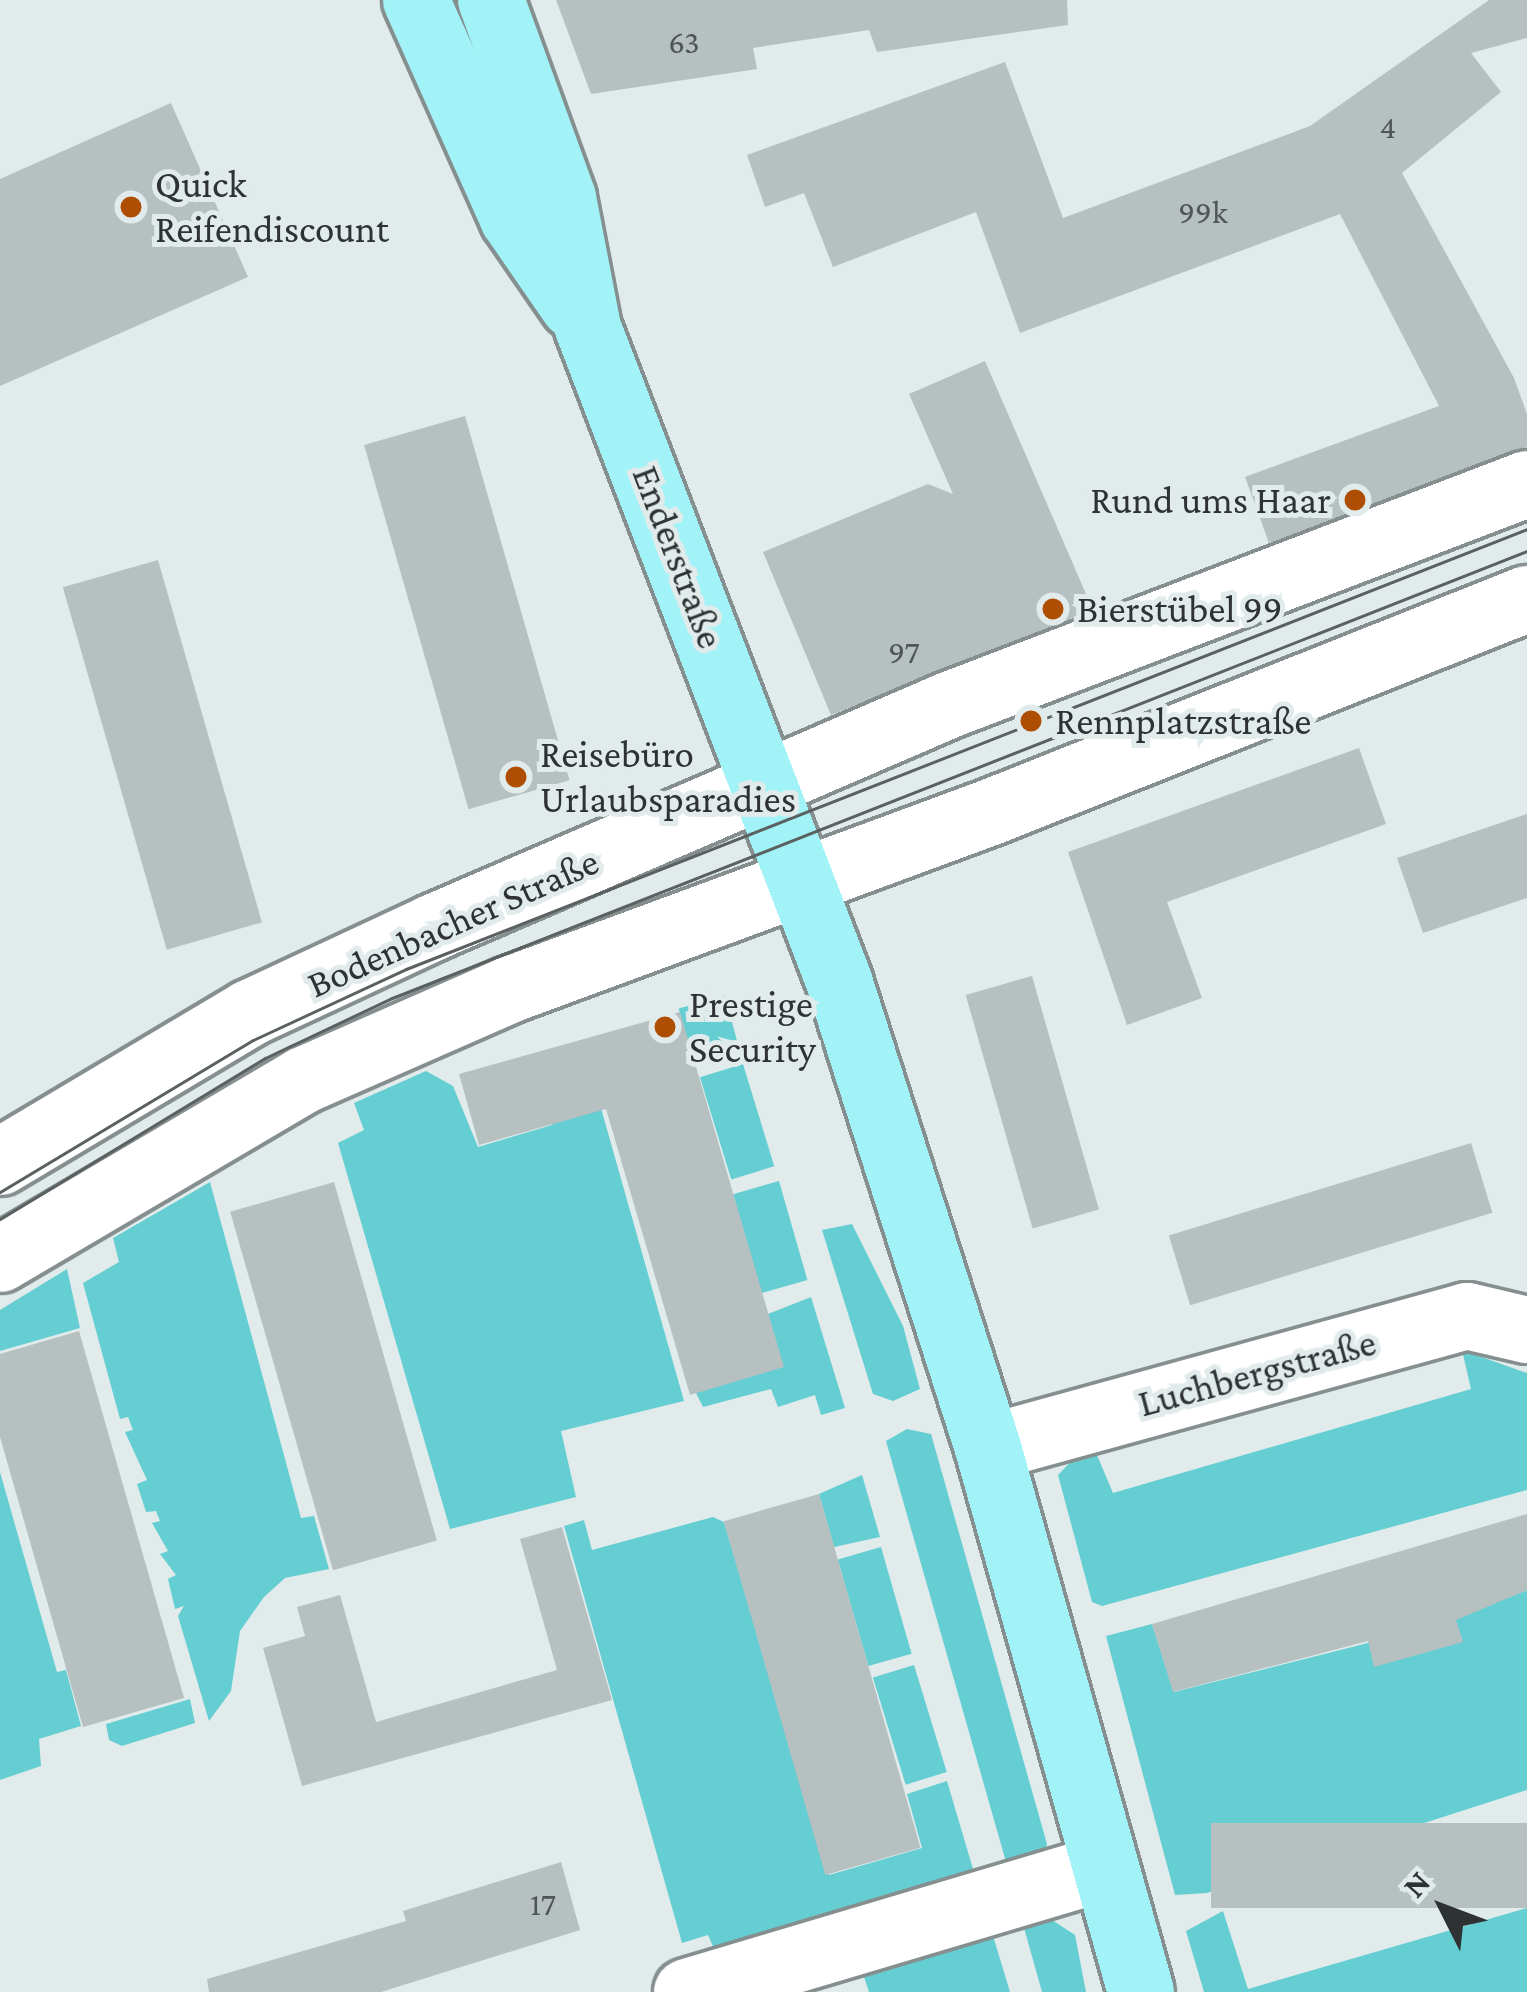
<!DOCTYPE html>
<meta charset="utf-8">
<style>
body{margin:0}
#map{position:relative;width:1527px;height:1992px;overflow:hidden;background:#e1ebeb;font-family:"Crimson Pro",serif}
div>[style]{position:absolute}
.green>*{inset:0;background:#65ced2;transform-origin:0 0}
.building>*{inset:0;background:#b6c0c0;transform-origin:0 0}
.roads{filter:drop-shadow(3px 0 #868f8f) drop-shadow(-3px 0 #868f8f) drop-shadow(0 3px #868f8f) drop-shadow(0 -3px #868f8f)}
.minor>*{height:66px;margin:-33px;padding:0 33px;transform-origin:33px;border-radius:33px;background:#fff}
.major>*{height:66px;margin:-33px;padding:0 33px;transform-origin:33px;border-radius:33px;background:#a1f3f7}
.tram>*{height:3px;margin:-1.5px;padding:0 1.5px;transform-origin:1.5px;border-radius:1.5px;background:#5b6060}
.dots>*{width:33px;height:33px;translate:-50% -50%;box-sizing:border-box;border:6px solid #e1ebeb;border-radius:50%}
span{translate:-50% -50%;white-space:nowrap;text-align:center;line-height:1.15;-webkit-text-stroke:10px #e1ebeb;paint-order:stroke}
.number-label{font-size:33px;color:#505656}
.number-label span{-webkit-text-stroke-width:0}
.poi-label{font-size:39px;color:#2e3232}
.left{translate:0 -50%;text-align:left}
.right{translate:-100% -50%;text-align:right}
.street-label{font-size:39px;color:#2e3232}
.north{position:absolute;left:1383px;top:1848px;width:120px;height:120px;-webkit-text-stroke:9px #e1ebeb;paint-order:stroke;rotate:312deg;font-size:33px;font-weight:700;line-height:48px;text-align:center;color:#2e3232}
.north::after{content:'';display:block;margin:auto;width:42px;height:54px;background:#2e3232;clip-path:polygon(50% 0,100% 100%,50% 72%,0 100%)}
</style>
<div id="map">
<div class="green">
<div style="left:725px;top:996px;width:57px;height:48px;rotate:75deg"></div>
<div style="left:743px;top:1064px;width:107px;height:45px;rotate:73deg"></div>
<div style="clip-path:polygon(426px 1071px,453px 1086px,478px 1147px,552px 1125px,593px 1080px,684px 1401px,561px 1431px,576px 1497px,450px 1529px,338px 1143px,364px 1130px,354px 1103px)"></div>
<div style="left:779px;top:1181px;width:103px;height:48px;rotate:74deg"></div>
<div style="clip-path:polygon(210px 1182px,301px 1518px,314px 1516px,329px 1569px,285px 1578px,264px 1597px,240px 1631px,231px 1691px,209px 1721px,178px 1616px,184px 1606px,175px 1609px,168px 1579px,176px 1575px,160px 1554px,168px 1551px,152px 1523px,160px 1521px,156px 1511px,146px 1512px,137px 1484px,147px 1480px,125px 1432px,133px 1430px,128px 1417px,120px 1419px,83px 1283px,119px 1262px,113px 1238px)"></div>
<div style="clip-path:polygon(852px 1224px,903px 1326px,920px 1389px,893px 1401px,873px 1394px,822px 1230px)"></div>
<div style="clip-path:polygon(67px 1269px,80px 1328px,0 1351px,0 1310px)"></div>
<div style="clip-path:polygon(811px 1297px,845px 1408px,821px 1415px,815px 1395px,778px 1407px,771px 1389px,703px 1407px,696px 1393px,768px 1314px)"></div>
<div style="clip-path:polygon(1462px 1350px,1527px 1373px,1527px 1490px,1102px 1606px,1092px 1602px,1058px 1475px,1080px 1452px,1094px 1448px,1113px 1493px,1471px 1389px)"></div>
<div style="clip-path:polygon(907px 1429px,931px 1434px,1047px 1844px,1043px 1861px,1012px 1883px,886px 1441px)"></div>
<div style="clip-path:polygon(0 1472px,57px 1672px,66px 1670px,81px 1726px,39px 1739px,41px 1766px,0 1780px)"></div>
<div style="clip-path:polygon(862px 1475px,880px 1537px,834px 1547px,819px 1494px)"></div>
<div style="clip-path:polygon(713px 1517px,724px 1522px,829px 1875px,922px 1848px,907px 1794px,947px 1781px,973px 1869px,959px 1885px,715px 1951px,708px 1935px,682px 1943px,564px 1526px,584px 1520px,592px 1550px)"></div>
<div style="left:881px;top:1547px;width:111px;height:45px;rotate:74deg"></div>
<div style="clip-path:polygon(1527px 1590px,1527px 1790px,1207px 1893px,1175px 1895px,1106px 1636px,1152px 1624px,1174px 1692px,1439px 1625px)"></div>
<div style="left:914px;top:1665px;width:112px;height:43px;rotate:73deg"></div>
<div style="clip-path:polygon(190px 1699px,195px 1723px,122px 1746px,109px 1740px,106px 1724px)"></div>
<div style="clip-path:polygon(1527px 1908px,1527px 1992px,1204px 1992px,1186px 1931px,1223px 1911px,1248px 1989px)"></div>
<div style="clip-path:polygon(1046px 1916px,1075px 1935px,1086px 1992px,1042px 1992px,1024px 1928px)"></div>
<div style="clip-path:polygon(975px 1933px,994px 1939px,1010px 1992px,869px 1992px,861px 1968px)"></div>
</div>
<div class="building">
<div style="clip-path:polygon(556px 0,1067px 0,1068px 25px,877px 52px,869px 30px,753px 48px,757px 69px,591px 94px)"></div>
<div style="clip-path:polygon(1489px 0,1527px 0,1527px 38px,1471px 53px,1501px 92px,1402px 173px,1514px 378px,1527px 414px,1527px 447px,1269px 543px,1245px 477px,1439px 406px,1340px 214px,1020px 333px,976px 212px,833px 267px,804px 193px,765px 207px,747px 155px,1005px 62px,1063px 218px,1310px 126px)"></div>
<div style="clip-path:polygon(171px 103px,248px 277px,0 386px,0 179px)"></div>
<div style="clip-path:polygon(985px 361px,1093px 610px,831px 715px,763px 552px,928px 484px,953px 494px,909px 394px)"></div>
<div style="left:465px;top:416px;width:379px;height:105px;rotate:74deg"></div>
<div style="left:158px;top:560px;width:377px;height:99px;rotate:74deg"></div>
<div style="clip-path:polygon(1359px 748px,1386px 824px,1167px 902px,1202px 998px,1127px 1025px,1068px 852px)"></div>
<div style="clip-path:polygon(1527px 814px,1527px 898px,1423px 933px,1397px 858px)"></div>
<div style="left:1032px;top:976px;width:243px;height:69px;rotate:74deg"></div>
<div style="clip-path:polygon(680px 1012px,784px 1367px,690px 1395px,606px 1109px,479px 1145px,459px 1074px)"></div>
<div style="left:1471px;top:1143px;width:73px;height:316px;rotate:73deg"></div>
<div style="left:334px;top:1182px;width:373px;height:108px;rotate:74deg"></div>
<div style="clip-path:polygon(79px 1331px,184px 1698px,83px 1727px,0 1437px,0 1354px)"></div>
<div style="left:819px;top:1494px;width:368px;height:99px;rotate:74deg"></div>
<div style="clip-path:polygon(1527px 1514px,1527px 1590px,1456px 1620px,1463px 1642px,1374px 1667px,1368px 1641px,1173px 1692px,1152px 1624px)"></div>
<div style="clip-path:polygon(562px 1527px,612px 1700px,302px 1786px,263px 1648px,305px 1636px,297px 1607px,340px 1595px,376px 1722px,557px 1670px,520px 1539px)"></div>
<div style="left:1527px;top:1823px;width:85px;height:316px;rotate:90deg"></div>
<div style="clip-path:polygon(561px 1862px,580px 1930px,381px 1992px,209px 1992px,207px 1979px,406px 1921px,403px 1911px)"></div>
</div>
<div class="roads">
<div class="minor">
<div style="left:0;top:1162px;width:291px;rotate:-30.8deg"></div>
<div style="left:250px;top:1013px;width:201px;rotate:-25deg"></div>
<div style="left:432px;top:928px;width:563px;rotate:-23.33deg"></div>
<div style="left:949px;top:705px;width:619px;rotate:-20.92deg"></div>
<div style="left:0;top:1259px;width:353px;rotate:-30.5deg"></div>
<div style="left:304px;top:1080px;width:224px;rotate:-23.7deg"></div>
<div style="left:509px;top:990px;width:514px;rotate:-20.27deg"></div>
<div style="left:991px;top:812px;width:577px;rotate:-21.67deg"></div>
<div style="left:988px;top:1448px;width:497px;rotate:-15.4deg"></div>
<div style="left:1467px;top:1316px;width:62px;rotate:13.1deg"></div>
<div style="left:687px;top:1992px;width:436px;rotate:-16.6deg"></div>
</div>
<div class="major">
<div style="left:416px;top:0;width:239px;rotate:66deg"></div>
<div style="left:513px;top:218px;width:106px;rotate:55.4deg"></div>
<div style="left:491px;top:0;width:211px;rotate:70deg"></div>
<div style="left:563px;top:198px;width:132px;rotate:79.1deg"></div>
<div style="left:588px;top:328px;width:700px;rotate:68.97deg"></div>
<div style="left:839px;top:981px;width:490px;rotate:72.3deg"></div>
<div style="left:988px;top:1448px;width:565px;rotate:74.29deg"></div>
</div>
</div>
<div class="tram">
<div style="left:0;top:1192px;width:295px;rotate:-31deg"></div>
<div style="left:253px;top:1040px;width:169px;rotate:-24.9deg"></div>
<div style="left:406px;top:969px;width:1204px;rotate:-21.43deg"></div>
<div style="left:0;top:1219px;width:310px;rotate:-31.3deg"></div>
<div style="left:265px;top:1058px;width:140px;rotate:-25.3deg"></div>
<div style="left:392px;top:998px;width:1220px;rotate:-21.5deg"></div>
</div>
<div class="dots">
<div style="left:131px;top:207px;background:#ae4e02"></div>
<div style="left:1355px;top:500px;background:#ae4e02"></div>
<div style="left:1053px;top:609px;background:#ae4e02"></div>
<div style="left:1031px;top:721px;background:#ae4e02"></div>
<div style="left:516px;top:777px;background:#ae4e02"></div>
<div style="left:665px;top:1027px;background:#ae4e02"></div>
</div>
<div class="number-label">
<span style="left:684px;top:42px">63</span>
<span style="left:1388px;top:127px">4</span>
<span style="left:1203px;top:212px">99k</span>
<span style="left:904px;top:652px">97</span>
<span style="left:543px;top:1904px">17</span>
</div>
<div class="poi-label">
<span class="left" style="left:155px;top:207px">Quick<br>Reifendiscount</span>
<span class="right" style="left:1331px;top:500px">Rund ums Haar</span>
<span class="left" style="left:1077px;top:609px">Bierstübel 99</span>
<span class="left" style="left:1055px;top:721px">Rennplatzstraße</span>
<span class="left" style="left:540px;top:777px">Reisebüro<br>Urlaubsparadies</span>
<span class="left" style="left:689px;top:1027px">Prestige<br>Security</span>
</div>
<div class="street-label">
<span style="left:678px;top:557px;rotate:69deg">Enderstraße</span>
<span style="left:453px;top:923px;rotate:-24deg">Bodenbacher Straße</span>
<span style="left:1257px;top:1373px;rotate:-15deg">Luchbergstraße</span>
</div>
<div class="north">N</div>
</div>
